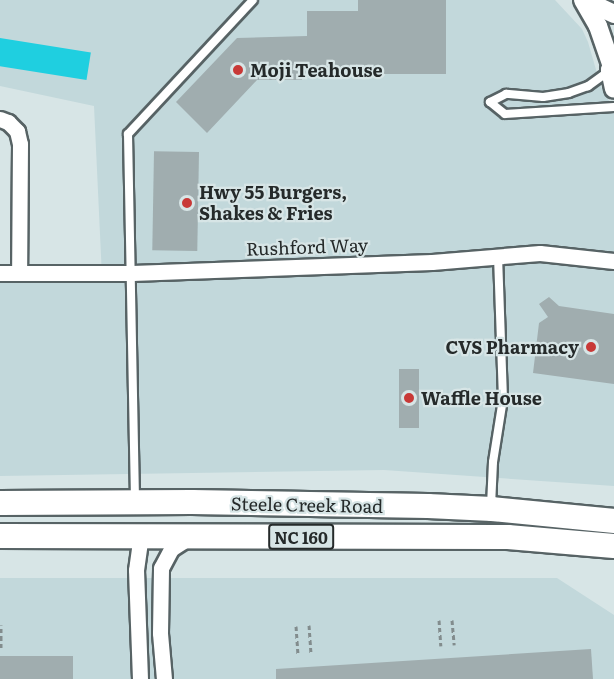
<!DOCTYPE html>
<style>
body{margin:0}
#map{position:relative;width:614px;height:679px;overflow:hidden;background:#d7e5e6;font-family:Literata,serif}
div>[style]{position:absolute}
.built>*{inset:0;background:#c2d8db}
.water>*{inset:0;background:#1fcfe0;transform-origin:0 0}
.building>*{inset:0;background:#a0adaf;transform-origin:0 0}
.path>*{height:3px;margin-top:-1.5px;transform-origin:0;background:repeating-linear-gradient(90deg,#828c8d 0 4.5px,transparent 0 7.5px)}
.roads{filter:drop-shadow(2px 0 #576365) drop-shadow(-2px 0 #576365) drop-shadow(0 2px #576365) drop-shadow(0 -2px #576365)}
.service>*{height:8px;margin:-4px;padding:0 4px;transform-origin:4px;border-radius:4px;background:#fff}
.minor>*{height:15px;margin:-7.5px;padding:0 7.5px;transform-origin:7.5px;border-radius:7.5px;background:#fff}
.tertiary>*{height:18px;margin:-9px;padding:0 9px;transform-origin:9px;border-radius:9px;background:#fff}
.primary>*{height:24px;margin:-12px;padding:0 12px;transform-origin:12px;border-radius:12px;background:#fff}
.dots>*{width:16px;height:16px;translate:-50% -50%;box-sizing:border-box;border:3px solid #d7e5e6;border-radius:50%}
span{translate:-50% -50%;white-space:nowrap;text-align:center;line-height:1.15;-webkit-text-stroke:4.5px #d7e5e6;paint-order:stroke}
.shield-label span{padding:2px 4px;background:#d7e5e6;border:2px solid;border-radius:4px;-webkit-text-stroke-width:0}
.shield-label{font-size:16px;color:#252a2a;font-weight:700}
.poi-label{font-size:18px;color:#252a2a;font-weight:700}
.left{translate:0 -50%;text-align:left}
.right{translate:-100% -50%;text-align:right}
.street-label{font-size:18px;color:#252a2a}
</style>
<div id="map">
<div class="built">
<div style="clip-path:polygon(0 0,555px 0,582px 29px,588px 42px,601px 87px,614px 109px,614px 486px,384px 470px,0 476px,0 277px,102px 277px,94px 106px,0 86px)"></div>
<div style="clip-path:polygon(0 578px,557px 578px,614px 615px,614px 679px,0 679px)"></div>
</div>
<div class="water">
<div style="left:0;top:38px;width:92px;height:28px;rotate:9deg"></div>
</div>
<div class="building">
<div style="clip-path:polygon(358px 0,446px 0,446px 74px,302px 74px,302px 80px,257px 80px,207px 133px,176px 102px,237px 38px,307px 36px,307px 11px,358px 11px)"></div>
<div style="left:199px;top:152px;width:99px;height:45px;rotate:91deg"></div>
<div style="clip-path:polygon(549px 297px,559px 306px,614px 314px,614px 384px,533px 373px,539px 323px,548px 317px,539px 304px)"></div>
<div style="left:399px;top:369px;width:20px;height:59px"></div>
<div style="clip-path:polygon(591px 649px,593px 679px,276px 679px,276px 669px)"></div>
<div style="left:73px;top:656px;width:23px;height:73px;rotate:90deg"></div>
</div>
<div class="path">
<div style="left:439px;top:620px;width:26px;rotate:86deg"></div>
<div style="left:452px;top:620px;width:25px;rotate:85deg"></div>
<div style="left:309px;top:625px;width:29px;rotate:86deg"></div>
<div style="left:296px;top:626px;width:29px;rotate:86deg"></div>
<div style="left:1px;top:648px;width:23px;rotate:-90deg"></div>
</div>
<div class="roads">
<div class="service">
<div style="left:609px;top:71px;width:26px;rotate:144deg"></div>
<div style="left:588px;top:86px;width:20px;rotate:160deg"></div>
<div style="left:569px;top:93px;width:26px;rotate:171deg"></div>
<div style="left:543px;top:97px;width:37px;rotate:-175deg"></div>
<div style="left:506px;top:94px;width:18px;rotate:153deg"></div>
<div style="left:490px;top:102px;width:19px;rotate:39deg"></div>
<div style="left:505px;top:114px;width:109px;rotate:-3.7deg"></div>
<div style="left:135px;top:499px;width:365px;rotate:-91.1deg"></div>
<div style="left:128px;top:134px;width:183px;rotate:-47deg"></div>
<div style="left:491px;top:506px;width:44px;rotate:-87.4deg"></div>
<div style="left:493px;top:462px;width:64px;rotate:-81deg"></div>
<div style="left:503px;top:399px;width:142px;rotate:-92deg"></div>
</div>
<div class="minor">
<div style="left:0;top:119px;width:9px;rotate:21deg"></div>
<div style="left:8px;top:122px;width:13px;rotate:45deg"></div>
<div style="left:17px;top:131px;width:13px;rotate:77deg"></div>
<div style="left:20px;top:144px;width:129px;rotate:90.4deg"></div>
<div style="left:0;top:273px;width:132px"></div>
<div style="left:132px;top:273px;width:300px;rotate:-2.1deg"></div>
<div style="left:432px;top:262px;width:108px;rotate:-4.8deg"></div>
<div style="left:540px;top:253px;width:74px;rotate:6.2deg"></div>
<div style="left:140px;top:679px;width:109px;rotate:-92.1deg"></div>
<div style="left:136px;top:570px;width:34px;rotate:-82deg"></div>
<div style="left:164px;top:679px;width:46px;rotate:-95deg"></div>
<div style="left:160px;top:633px;width:65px;rotate:-89.1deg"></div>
<div style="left:161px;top:568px;width:21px;rotate:-62deg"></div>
<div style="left:171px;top:549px;width:20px;rotate:-33deg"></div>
</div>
<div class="tertiary">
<div style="left:583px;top:0;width:30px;rotate:60deg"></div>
<div style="left:598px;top:26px;width:39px;rotate:71deg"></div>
<div style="left:584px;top:0;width:33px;rotate:25deg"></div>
<div style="left:614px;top:57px;width:14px;rotate:107deg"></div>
<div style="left:610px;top:70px;width:19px;rotate:78deg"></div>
</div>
<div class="primary">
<div style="left:0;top:503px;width:192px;rotate:-0.3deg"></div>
<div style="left:192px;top:502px;width:236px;rotate:1deg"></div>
<div style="left:428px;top:506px;width:64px;rotate:2.7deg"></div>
<div style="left:492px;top:509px;width:123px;rotate:5.6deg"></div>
<div style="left:0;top:536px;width:508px;rotate:0.11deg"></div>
<div style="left:508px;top:537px;width:106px;rotate:4.9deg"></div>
</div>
</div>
<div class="dots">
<div style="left:238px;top:70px;background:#c83937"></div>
<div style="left:187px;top:203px;background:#c83937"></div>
<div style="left:591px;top:347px;background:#c83937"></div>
<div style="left:409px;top:398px;background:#c83937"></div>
</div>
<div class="shield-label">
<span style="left:301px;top:537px">NC 160</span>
</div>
<div class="poi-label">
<span class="left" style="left:250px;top:70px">Moji Teahouse</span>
<span class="left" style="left:199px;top:203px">Hwy 55 Burgers,<br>Shakes &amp; Fries</span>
<span class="right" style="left:579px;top:347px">CVS Pharmacy</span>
<span class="left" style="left:421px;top:398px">Waffle House</span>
</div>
<div class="street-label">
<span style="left:307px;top:247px;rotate:-2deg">Rushford Way</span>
<span style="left:307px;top:505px;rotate:1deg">Steele Creek Road</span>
</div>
</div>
